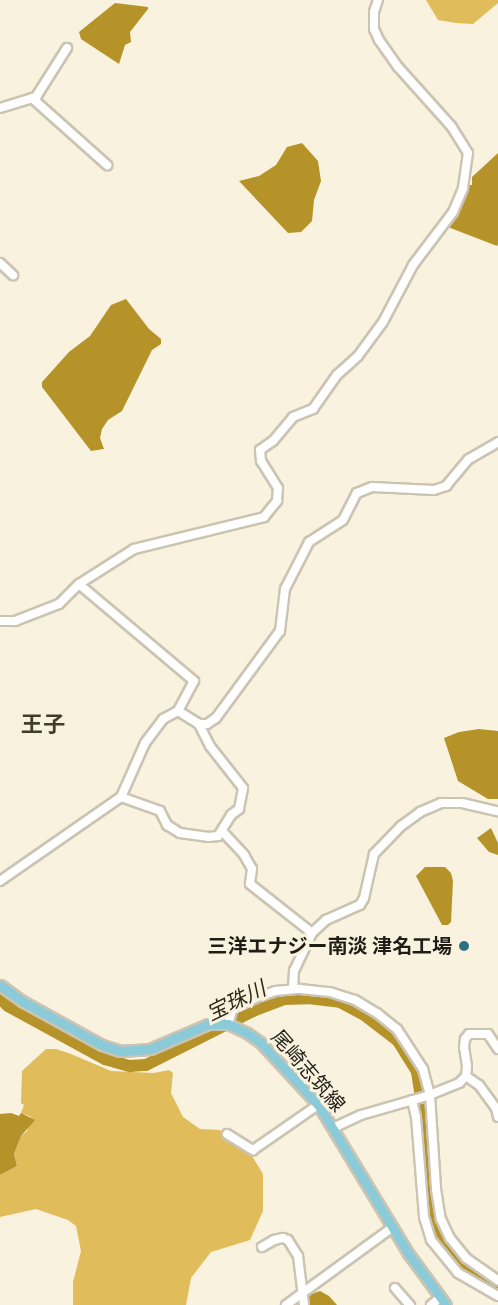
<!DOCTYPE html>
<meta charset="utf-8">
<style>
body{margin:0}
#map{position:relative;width:498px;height:1305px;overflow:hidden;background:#f9f2df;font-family:"Roboto Condensed","Noto Sans JP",sans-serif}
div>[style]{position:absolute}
.forest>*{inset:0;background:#e0bd5a}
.water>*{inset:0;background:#b59329}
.river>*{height:12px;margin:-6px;padding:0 6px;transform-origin:6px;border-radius:6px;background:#b59329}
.roads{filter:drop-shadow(2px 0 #cbc4b2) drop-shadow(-2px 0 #cbc4b2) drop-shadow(0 2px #cbc4b2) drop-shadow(0 -2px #cbc4b2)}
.minor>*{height:8px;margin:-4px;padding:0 4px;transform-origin:4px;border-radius:4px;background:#fff}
.major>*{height:9px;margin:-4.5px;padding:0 4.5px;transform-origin:4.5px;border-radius:4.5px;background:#8bcad9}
.dots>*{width:16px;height:16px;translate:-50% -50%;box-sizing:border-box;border:3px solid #f9f2df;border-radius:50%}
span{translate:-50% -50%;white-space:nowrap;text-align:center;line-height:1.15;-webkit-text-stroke:6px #f9f2df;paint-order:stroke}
.poi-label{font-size:20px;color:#201d17;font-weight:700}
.right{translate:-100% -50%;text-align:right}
.street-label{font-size:20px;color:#201d17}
.water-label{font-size:21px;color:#2f2917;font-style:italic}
.quarter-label{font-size:22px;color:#423c2d;font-weight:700}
</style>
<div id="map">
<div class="forest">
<div style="clip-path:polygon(426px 0,498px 0,498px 3px,473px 24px,456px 23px,438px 20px)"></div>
<div style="clip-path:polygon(46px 1049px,56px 1049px,71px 1054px,111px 1071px,154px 1073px,169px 1070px,173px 1073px,171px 1093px,183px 1117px,200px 1129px,220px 1130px,230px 1142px,252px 1156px,263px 1174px,263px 1211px,250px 1240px,211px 1252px,191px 1278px,186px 1305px,73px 1305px,73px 1282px,81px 1251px,76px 1226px,68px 1220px,36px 1209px,0 1217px,0 1175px,17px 1166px,14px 1154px,21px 1136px,27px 1131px,31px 1117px,21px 1113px,24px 1105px,21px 1103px,22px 1071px)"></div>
</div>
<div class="water">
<div style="clip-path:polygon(115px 3px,148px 7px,148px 9px,130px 32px,131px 42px,125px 45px,119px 64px,81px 39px,79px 32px)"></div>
<div style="clip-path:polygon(302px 143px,318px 161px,321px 181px,314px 200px,312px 221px,301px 232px,288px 233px,239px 181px,259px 176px,276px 165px,287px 147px)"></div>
<div style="clip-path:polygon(498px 153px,498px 244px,497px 246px,448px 227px,466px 185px,472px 185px,472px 177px)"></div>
<div style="clip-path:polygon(126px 299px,149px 329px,161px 339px,161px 344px,152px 350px,122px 411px,108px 420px,102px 429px,100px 438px,104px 449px,91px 451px,42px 387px,42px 382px,69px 352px,90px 336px,111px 305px)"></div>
<div style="clip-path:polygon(479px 729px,498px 731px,498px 799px,488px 799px,458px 781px,444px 738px,459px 732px)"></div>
<div style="clip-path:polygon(491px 828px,498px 843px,498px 855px,489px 852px,477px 838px)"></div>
<div style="clip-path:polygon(425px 867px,445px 867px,451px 873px,453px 881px,451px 922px,448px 925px,442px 925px,416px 876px)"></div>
<div style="clip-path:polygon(11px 1113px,19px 1116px,21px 1113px,35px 1120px,21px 1136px,14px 1154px,17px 1166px,0 1175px,0 1114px)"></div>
<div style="clip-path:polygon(320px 1291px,329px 1296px,337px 1305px,307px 1305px,306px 1296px)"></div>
</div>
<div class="river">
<div style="left:0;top:998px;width:11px;rotate:45deg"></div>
<div style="left:8px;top:1006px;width:111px;rotate:28.7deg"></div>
<div style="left:105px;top:1059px;width:26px;rotate:16deg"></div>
<div style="left:130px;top:1066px;width:16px;rotate:-4deg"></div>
<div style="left:146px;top:1065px;width:120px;rotate:-26.8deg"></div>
<div style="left:253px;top:1011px;width:33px;rotate:-21deg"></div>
<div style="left:284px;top:999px;width:24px;rotate:-2deg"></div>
<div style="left:308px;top:998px;width:32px;rotate:7deg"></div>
<div style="left:340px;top:1002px;width:26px;rotate:28deg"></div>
<div style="left:363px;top:1014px;width:44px;rotate:37.6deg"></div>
<div style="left:398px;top:1041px;width:36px;rotate:58deg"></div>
<div style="left:417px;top:1072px;width:45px;rotate:81deg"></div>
<div style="left:424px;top:1116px;width:91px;rotate:85deg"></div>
<div style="left:432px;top:1207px;width:27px;rotate:77deg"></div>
<div style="left:438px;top:1233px;width:39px;rotate:54deg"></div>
<div style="left:461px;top:1265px;width:44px;rotate:31.9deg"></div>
</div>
<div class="roads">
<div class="minor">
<div style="left:32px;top:98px;width:101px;rotate:41.8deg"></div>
<div style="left:0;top:108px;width:38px;rotate:-17deg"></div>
<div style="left:36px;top:97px;width:58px;rotate:-57.7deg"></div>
<div style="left:0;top:263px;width:18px;rotate:43deg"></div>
<div style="left:0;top:621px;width:15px"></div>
<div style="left:15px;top:621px;width:47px;rotate:-21.1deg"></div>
<div style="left:59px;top:604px;width:28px;rotate:-45deg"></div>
<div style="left:79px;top:584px;width:65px;rotate:-32.5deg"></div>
<div style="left:134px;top:549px;width:134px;rotate:-13.8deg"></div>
<div style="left:264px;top:517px;width:21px;rotate:-51deg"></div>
<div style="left:277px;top:501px;width:13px;rotate:-86deg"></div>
<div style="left:278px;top:488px;width:32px;rotate:-122deg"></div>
<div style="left:261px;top:461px;width:11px;rotate:-95deg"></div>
<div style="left:260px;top:450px;width:16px;rotate:-35deg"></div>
<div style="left:273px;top:441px;width:31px;rotate:-50deg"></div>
<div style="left:293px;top:417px;width:22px;rotate:-22deg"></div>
<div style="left:313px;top:409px;width:42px;rotate:-54.8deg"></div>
<div style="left:337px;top:375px;width:28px;rotate:-42deg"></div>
<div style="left:358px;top:356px;width:42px;rotate:-53.7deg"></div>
<div style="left:383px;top:322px;width:64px;rotate:-62.2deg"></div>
<div style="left:413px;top:265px;width:66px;rotate:-53deg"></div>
<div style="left:453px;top:212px;width:26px;rotate:-67deg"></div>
<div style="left:463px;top:188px;width:35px;rotate:-82deg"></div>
<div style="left:468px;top:153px;width:32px;rotate:-122deg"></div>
<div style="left:451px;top:126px;width:79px;rotate:-131.9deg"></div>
<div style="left:398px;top:67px;width:33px;rotate:-125deg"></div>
<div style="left:379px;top:40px;width:12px;rotate:-114deg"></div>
<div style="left:374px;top:29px;width:17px;rotate:-90deg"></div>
<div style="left:374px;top:12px;width:13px;rotate:-72deg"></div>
<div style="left:199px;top:724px;width:8px"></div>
<div style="left:207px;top:724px;width:11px;rotate:-34deg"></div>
<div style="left:216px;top:718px;width:108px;rotate:-53.7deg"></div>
<div style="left:280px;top:631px;width:42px;rotate:-83.2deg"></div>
<div style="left:285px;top:589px;width:53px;rotate:-62.9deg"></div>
<div style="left:309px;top:542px;width:40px;rotate:-32.9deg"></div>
<div style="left:343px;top:520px;width:30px;rotate:-63deg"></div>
<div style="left:357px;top:493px;width:16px;rotate:-22deg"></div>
<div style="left:372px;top:487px;width:62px;rotate:2.8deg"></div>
<div style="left:434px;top:490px;width:13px;rotate:-18deg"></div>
<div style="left:446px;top:486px;width:35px;rotate:-50deg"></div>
<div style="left:469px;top:459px;width:34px;rotate:-30deg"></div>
<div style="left:121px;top:797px;width:41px;rotate:19.7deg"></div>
<div style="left:160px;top:811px;width:16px;rotate:63deg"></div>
<div style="left:167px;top:825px;width:15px;rotate:32deg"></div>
<div style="left:180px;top:833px;width:29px;rotate:8deg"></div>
<div style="left:209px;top:837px;width:9px;rotate:-6deg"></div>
<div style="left:218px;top:836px;width:25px;rotate:-58deg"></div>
<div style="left:231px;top:815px;width:10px;rotate:-37deg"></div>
<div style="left:239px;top:809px;width:21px;rotate:-79deg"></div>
<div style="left:243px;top:788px;width:53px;rotate:-128.2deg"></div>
<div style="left:210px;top:746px;width:25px;rotate:-117deg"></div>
<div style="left:199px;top:724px;width:25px;rotate:-148deg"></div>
<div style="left:222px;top:831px;width:33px;rotate:47deg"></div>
<div style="left:244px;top:855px;width:16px;rotate:60deg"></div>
<div style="left:252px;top:869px;width:15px;rotate:98deg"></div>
<div style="left:250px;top:884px;width:79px;rotate:38.3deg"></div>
<div style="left:0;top:881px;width:147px;rotate:-34.8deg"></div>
<div style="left:121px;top:797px;width:59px;rotate:-66deg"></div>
<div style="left:145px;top:743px;width:30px;rotate:-53deg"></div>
<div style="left:163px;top:719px;width:17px;rotate:-28deg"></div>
<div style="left:178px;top:711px;width:34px;rotate:-62deg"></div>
<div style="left:194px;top:681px;width:150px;rotate:-139.9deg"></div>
<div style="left:293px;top:989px;width:18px;rotate:-87deg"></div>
<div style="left:294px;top:971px;width:42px;rotate:-64.7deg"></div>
<div style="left:312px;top:933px;width:19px;rotate:-43deg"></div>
<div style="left:326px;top:920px;width:37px;rotate:-24deg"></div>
<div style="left:360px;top:905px;width:8px;rotate:-60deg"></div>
<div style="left:364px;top:898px;width:45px;rotate:-77.2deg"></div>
<div style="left:374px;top:854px;width:39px;rotate:-46deg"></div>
<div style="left:401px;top:826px;width:24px;rotate:-36deg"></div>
<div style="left:420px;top:812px;width:23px;rotate:-23deg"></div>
<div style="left:441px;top:803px;width:21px"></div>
<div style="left:462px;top:803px;width:37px;rotate:13deg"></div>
<div style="left:228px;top:1024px;width:17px;rotate:-73deg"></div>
<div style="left:233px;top:1008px;width:24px;rotate:-24deg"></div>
<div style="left:255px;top:998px;width:21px;rotate:-19deg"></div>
<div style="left:275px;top:991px;width:25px;rotate:-5deg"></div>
<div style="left:300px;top:989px;width:30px;rotate:6deg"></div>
<div style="left:330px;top:992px;width:26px;rotate:18deg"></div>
<div style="left:355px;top:1000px;width:26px;rotate:31deg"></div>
<div style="left:377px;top:1013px;width:26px;rotate:39deg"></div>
<div style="left:397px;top:1029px;width:48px;rotate:57deg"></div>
<div style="left:423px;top:1069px;width:27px;rotate:75deg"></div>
<div style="left:430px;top:1095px;width:94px;rotate:86.3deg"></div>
<div style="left:436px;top:1189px;width:30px;rotate:81deg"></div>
<div style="left:441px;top:1219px;width:21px;rotate:65deg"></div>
<div style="left:450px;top:1238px;width:26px;rotate:51deg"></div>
<div style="left:466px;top:1258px;width:39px;rotate:35deg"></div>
<div style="left:466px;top:1076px;width:16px;rotate:35deg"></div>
<div style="left:479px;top:1085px;width:29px;rotate:54deg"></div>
<div style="left:496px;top:1108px;width:9px;rotate:77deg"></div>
<div style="left:412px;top:1100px;width:17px;rotate:77deg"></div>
<div style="left:416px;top:1117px;width:100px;rotate:85.4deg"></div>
<div style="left:424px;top:1217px;width:24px;rotate:73deg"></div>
<div style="left:431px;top:1240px;width:43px;rotate:50.7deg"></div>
<div style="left:458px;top:1273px;width:46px;rotate:29.9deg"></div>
<div style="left:333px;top:1128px;width:31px;rotate:-25deg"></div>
<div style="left:361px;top:1115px;width:69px;rotate:-16.1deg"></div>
<div style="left:427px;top:1096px;width:35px;rotate:-22deg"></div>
<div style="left:459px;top:1083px;width:10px;rotate:-45deg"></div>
<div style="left:466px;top:1076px;width:10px;rotate:-84deg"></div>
<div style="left:467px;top:1066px;width:19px;rotate:-99deg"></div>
<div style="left:464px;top:1047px;width:8px;rotate:-83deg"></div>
<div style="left:465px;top:1039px;width:6px;rotate:-51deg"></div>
<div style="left:469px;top:1034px;width:19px"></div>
<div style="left:488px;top:1034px;width:18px;rotate:56deg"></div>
<div style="left:227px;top:1134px;width:31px;rotate:32deg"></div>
<div style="left:253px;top:1150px;width:79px;rotate:-34.7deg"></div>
<div style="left:262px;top:1247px;width:14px;rotate:-30deg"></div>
<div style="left:274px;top:1240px;width:9px;rotate:-13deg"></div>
<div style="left:283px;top:1238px;width:5px;rotate:22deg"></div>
<div style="left:288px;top:1240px;width:19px;rotate:58deg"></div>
<div style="left:298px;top:1256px;width:49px;rotate:83deg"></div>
<div style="left:395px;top:1288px;width:23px;rotate:49deg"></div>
<div style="left:286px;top:1305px;width:132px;rotate:-36.1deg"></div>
<div style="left:431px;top:1305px;width:11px;rotate:-38deg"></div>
</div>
<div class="major">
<div style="left:0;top:985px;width:27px;rotate:36deg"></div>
<div style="left:22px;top:1001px;width:91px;rotate:28.8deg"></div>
<div style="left:102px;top:1045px;width:19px;rotate:18deg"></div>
<div style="left:120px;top:1051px;width:30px;rotate:-4deg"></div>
<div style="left:150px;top:1049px;width:63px;rotate:-23.3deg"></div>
<div style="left:208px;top:1024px;width:20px"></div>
<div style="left:228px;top:1024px;width:21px;rotate:25deg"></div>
<div style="left:247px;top:1033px;width:16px;rotate:35deg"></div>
<div style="left:260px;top:1042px;width:87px;rotate:47.3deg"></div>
<div style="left:319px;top:1106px;width:172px;rotate:58.8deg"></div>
<div style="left:408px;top:1253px;width:64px;rotate:53.8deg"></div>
</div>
</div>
<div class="dots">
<div style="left:464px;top:946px;background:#2e7282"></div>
</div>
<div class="poi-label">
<span class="right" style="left:452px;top:946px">三洋エナジー南淡 津名工場</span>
</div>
<div class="street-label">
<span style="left:308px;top:1071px;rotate:49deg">尾崎志筑線</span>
</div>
<div class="water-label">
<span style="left:236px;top:1001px;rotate:-26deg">宝珠川</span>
</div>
<div class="quarter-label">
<span style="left:43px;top:725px">王子</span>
</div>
</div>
